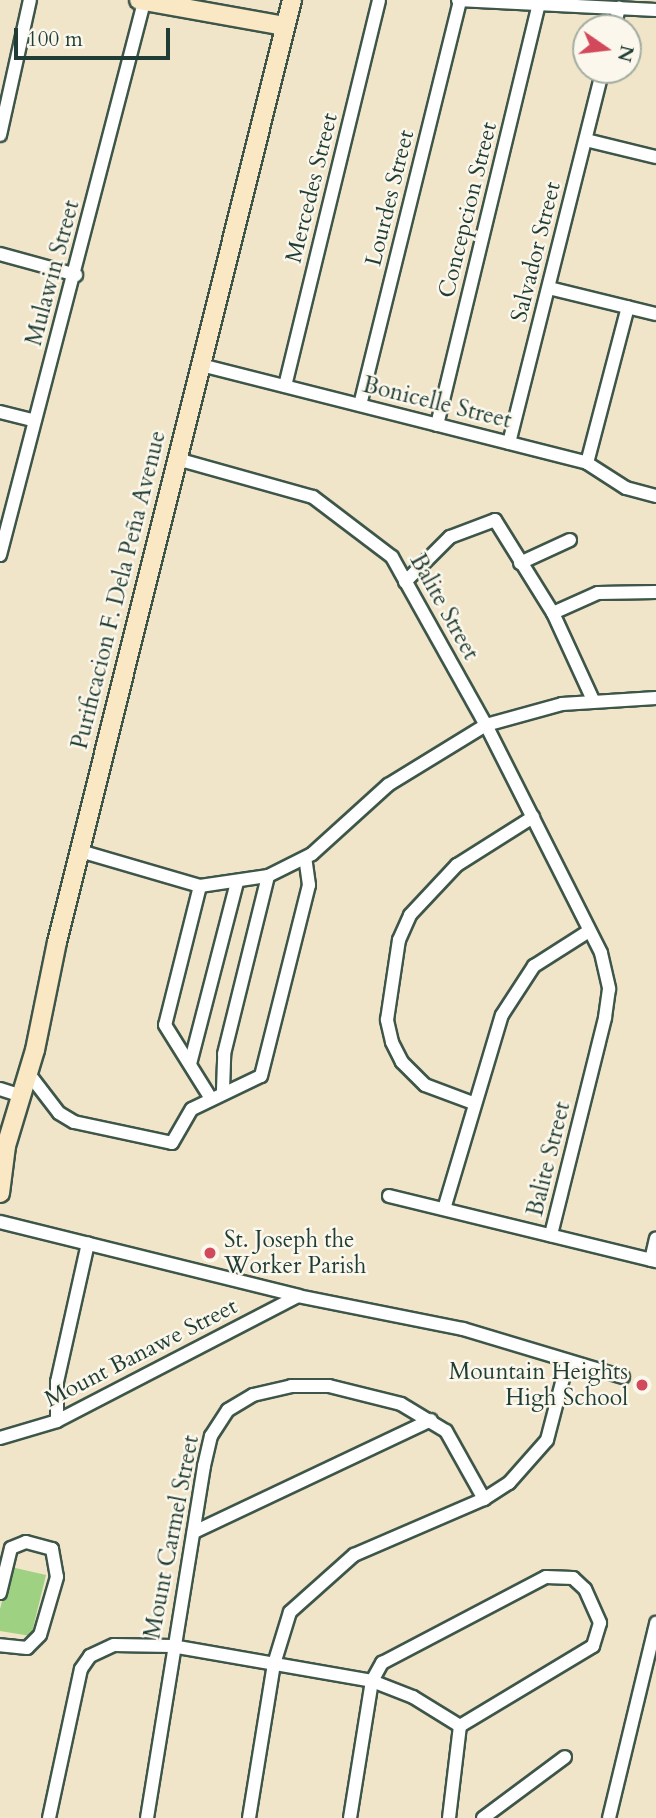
<!DOCTYPE html>
<meta charset="utf-8">
<style>
body{margin:0}
#map{position:relative;width:656px;height:1818px;overflow:hidden;background:#f0e5c8;font-family:Cardo,serif}
div>[style]{position:absolute}
.green>*{inset:0;background:#9ed181}
.roads{filter:drop-shadow(2px 0 #3e564a) drop-shadow(-2px 0 #3e564a) drop-shadow(0 2px #3e564a) drop-shadow(0 -2px #3e564a)}
.street>*{height:12px;margin:-6px;padding:0 6px;transform-origin:6px;border-radius:6px;background:#fff}
.secondary>*{height:18px;margin:-9px;padding:0 9px;transform-origin:9px;border-radius:9px;background:#fae7c3}
.dots>*{width:19px;height:19px;translate:-50% -50%;box-sizing:border-box;border:4px solid #fbf7ec;border-radius:50%}
span{translate:-50% -50%;white-space:nowrap;text-align:center;line-height:1.15;-webkit-text-stroke:5px #fbf7ec;paint-order:stroke}
.street-label{font-size:23px;color:#1f3d34}
.poi-label{font-size:23px;color:#1f3d34}
.left{translate:0 -50%;text-align:left}
.right{translate:-100% -50%;text-align:right}
.north{position:absolute;left:572px;top:14px;width:70px;height:70px;box-sizing:border-box;background:#fbf7ec;border:2px solid #a3ada2;border-radius:50%;rotate:104deg;font-size:19px;font-weight:700;line-height:28px;text-align:center;color:#1f3d34}
.north::after{content:'';display:block;margin:auto;width:24px;height:32px;background:#d1495b;clip-path:polygon(50% 0,100% 100%,50% 72%,0 100%)}
.scale{position:absolute;left:14px;top:28px;width:156px;height:32px;box-sizing:border-box;border:4px solid #1f3d34;border-top:0;padding-left:9px;font-size:21px;line-height:24px;white-space:nowrap;color:#1f3d34;-webkit-text-stroke:5px #fbf7ec;paint-order:stroke}
</style>
<div id="map">
<div class="green">
<div style="clip-path:polygon(11px 1567px,46px 1575px,31px 1636px,0 1631px,0 1609px)"></div>
</div>
<div class="roads">
<div class="street">
<div style="left:458px;top:0;width:198px;rotate:2.9deg"></div>
<div style="left:614px;top:28px;width:21px;rotate:-76deg"></div>
<div style="left:0;top:135px;width:138px;rotate:-77.5deg"></div>
<div style="left:586px;top:140px;width:72px;rotate:13.7deg"></div>
<div style="left:0;top:254px;width:79px;rotate:15.4deg"></div>
<div style="left:549px;top:288px;width:110px;rotate:13.7deg"></div>
<div style="left:201px;top:365px;width:398px;rotate:14.2deg"></div>
<div style="left:587px;top:463px;width:46px;rotate:32.7deg"></div>
<div style="left:626px;top:488px;width:31px;rotate:15deg"></div>
<div style="left:285px;top:386px;width:397px;rotate:-76.3deg"></div>
<div style="left:360px;top:405px;width:417px;rotate:-76.1deg"></div>
<div style="left:0;top:412px;width:33px;rotate:14deg"></div>
<div style="left:437px;top:425px;width:433px;rotate:-76.4deg"></div>
<div style="left:509px;top:443px;width:385px;rotate:-75.9deg"></div>
<div style="left:177px;top:459px;width:141px;rotate:15.6deg"></div>
<div style="left:313px;top:497px;width:99px;rotate:37.2deg"></div>
<div style="left:392px;top:557px;width:193px;rotate:60.8deg"></div>
<div style="left:486px;top:725px;width:255px;rotate:63.2deg"></div>
<div style="left:601px;top:953px;width:37px;rotate:77deg"></div>
<div style="left:609px;top:989px;width:29px;rotate:98deg"></div>
<div style="left:605px;top:1018px;width:224px;rotate:104deg"></div>
<div style="left:587px;top:463px;width:161px;rotate:-75.3deg"></div>
<div style="left:0;top:555px;width:571px;rotate:-75.4deg"></div>
<div style="left:520px;top:563px;width:55px;rotate:-24.7deg"></div>
<div style="left:405px;top:582px;width:64px;rotate:-45deg"></div>
<div style="left:450px;top:537px;width:48px;rotate:-20.7deg"></div>
<div style="left:495px;top:520px;width:110px;rotate:58.1deg"></div>
<div style="left:553px;top:613px;width:96px;rotate:65.3deg"></div>
<div style="left:553px;top:613px;width:49px;rotate:-24deg"></div>
<div style="left:598px;top:593px;width:58px;rotate:-1deg"></div>
<div style="left:80px;top:851px;width:125px;rotate:16.3deg"></div>
<div style="left:200px;top:886px;width:69px;rotate:-8.4deg"></div>
<div style="left:268px;top:876px;width:49px;rotate:-26.6deg"></div>
<div style="left:312px;top:854px;width:103px;rotate:-42.2deg"></div>
<div style="left:388px;top:785px;width:115px;rotate:-31.5deg"></div>
<div style="left:486px;top:725px;width:79px;rotate:-15.4deg"></div>
<div style="left:562px;top:704px;width:94px;rotate:-3.7deg"></div>
<div style="left:200px;top:886px;width:143px;rotate:104.1deg"></div>
<div style="left:165px;top:1025px;width:85px;rotate:58deg"></div>
<div style="left:190px;top:1064px;width:188px;rotate:-75.5deg"></div>
<div style="left:29px;top:1074px;width:49px;rotate:52.4deg"></div>
<div style="left:59px;top:1113px;width:17px;rotate:31deg"></div>
<div style="left:74px;top:1122px;width:100px;rotate:12.1deg"></div>
<div style="left:172px;top:1143px;width:39px;rotate:-60deg"></div>
<div style="left:192px;top:1109px;width:76px;rotate:-25.6deg"></div>
<div style="left:261px;top:1076px;width:197px;rotate:-75.9deg"></div>
<div style="left:309px;top:885px;width:27px;rotate:-98deg"></div>
<div style="left:0;top:1089px;width:22px;rotate:18deg"></div>
<div style="left:223px;top:1090px;width:36px;rotate:-88deg"></div>
<div style="left:224px;top:1054px;width:183px;rotate:-76.1deg"></div>
<div style="left:473px;top:1103px;width:51px;rotate:-159.4deg"></div>
<div style="left:425px;top:1085px;width:33px;rotate:-135deg"></div>
<div style="left:402px;top:1062px;width:22px;rotate:-117deg"></div>
<div style="left:392px;top:1042px;width:23px;rotate:-103deg"></div>
<div style="left:387px;top:1020px;width:81px;rotate:-81.5deg"></div>
<div style="left:399px;top:940px;width:27px;rotate:-66deg"></div>
<div style="left:410px;top:915px;width:69px;rotate:-46.8deg"></div>
<div style="left:457px;top:865px;width:90px;rotate:-32.3deg"></div>
<div style="left:389px;top:1196px;width:275px;rotate:13.7deg"></div>
<div style="left:444px;top:1209px;width:202px;rotate:-73.4deg"></div>
<div style="left:502px;top:1015px;width:59px;rotate:-56.9deg"></div>
<div style="left:534px;top:966px;width:65px;rotate:-32.5deg"></div>
<div style="left:0;top:1222px;width:307px;rotate:13.9deg"></div>
<div style="left:298px;top:1296px;width:168px;rotate:11.3deg"></div>
<div style="left:463px;top:1329px;width:167px;rotate:16.7deg"></div>
<div style="left:651px;top:1260px;width:22px;rotate:-77deg"></div>
<div style="left:57px;top:1421px;width:39px;rotate:-90deg"></div>
<div style="left:57px;top:1382px;width:142px;rotate:-77.4deg"></div>
<div style="left:0;top:1438px;width:59px;rotate:-16.6deg"></div>
<div style="left:57px;top:1421px;width:271px;rotate:-27.4deg"></div>
<div style="left:194px;top:1532px;width:262px;rotate:-25.3deg"></div>
<div style="left:0;top:1593px;width:46px;rotate:-76.3deg"></div>
<div style="left:11px;top:1548px;width:16px;rotate:-22deg"></div>
<div style="left:26px;top:1542px;width:27px;rotate:15deg"></div>
<div style="left:52px;top:1549px;width:28px;rotate:80deg"></div>
<div style="left:57px;top:1577px;width:60px;rotate:106.3deg"></div>
<div style="left:40px;top:1635px;width:18px;rotate:135deg"></div>
<div style="left:27px;top:1648px;width:27px;rotate:-174deg"></div>
<div style="left:49px;top:1818px;width:152px;rotate:-77.9deg"></div>
<div style="left:81px;top:1669px;width:16px;rotate:-55deg"></div>
<div style="left:90px;top:1656px;width:26px;rotate:-25deg"></div>
<div style="left:114px;top:1645px;width:58px;rotate:1deg"></div>
<div style="left:172px;top:1646px;width:203px;rotate:9.9deg"></div>
<div style="left:372px;top:1681px;width:44px;rotate:21.3deg"></div>
<div style="left:413px;top:1697px;width:55px;rotate:31.7deg"></div>
<div style="left:147px;top:1818px;width:357px;rotate:-80.8deg"></div>
<div style="left:204px;top:1466px;width:31px;rotate:-77deg"></div>
<div style="left:211px;top:1436px;width:31px;rotate:-57deg"></div>
<div style="left:228px;top:1410px;width:29px;rotate:-31deg"></div>
<div style="left:253px;top:1395px;width:39px;rotate:-13deg"></div>
<div style="left:291px;top:1386px;width:38px"></div>
<div style="left:329px;top:1386px;width:74px;rotate:14deg"></div>
<div style="left:401px;top:1404px;width:52px;rotate:31deg"></div>
<div style="left:446px;top:1431px;width:78px;rotate:60.8deg"></div>
<div style="left:249px;top:1818px;width:156px;rotate:-80.8deg"></div>
<div style="left:274px;top:1664px;width:54px;rotate:-72.9deg"></div>
<div style="left:290px;top:1612px;width:86px;rotate:-41.7deg"></div>
<div style="left:354px;top:1555px;width:142px;rotate:-23.3deg"></div>
<div style="left:484px;top:1499px;width:30px;rotate:-33deg"></div>
<div style="left:509px;top:1483px;width:57px;rotate:-48.5deg"></div>
<div style="left:547px;top:1440px;width:80px;rotate:-75.4deg"></div>
<div style="left:350px;top:1818px;width:139px;rotate:-80.9deg"></div>
<div style="left:372px;top:1681px;width:21px;rotate:-61deg"></div>
<div style="left:382px;top:1663px;width:185px;rotate:-27.7deg"></div>
<div style="left:546px;top:1577px;width:27px;rotate:2deg"></div>
<div style="left:573px;top:1578px;width:16px;rotate:43deg"></div>
<div style="left:585px;top:1589px;width:37px;rotate:66deg"></div>
<div style="left:600px;top:1623px;width:24px;rotate:107deg"></div>
<div style="left:593px;top:1646px;width:155px;rotate:149deg"></div>
<div style="left:449px;top:1818px;width:93px;rotate:-83.2deg"></div>
<div style="left:483px;top:1818px;width:102px;rotate:-36.6deg"></div>
<div style="left:609px;top:1818px;width:201px;rotate:-76.4deg"></div>
</div>
<div class="secondary">
<div style="left:139px;top:0;width:148px;rotate:10.1deg"></div>
<div style="left:0;top:1193px;width:47px;rotate:-82.7deg"></div>
<div style="left:6px;top:1146px;width:100px;rotate:-73.2deg"></div>
<div style="left:35px;top:1050px;width:110px;rotate:-78.5deg"></div>
<div style="left:57px;top:942px;width:971px;rotate:-75.99deg"></div>
</div>
</div>
<div class="dots">
<div style="left:210px;top:1253px;background:#d1495b"></div>
<div style="left:642px;top:1385px;background:#d1495b"></div>
</div>
<div class="street-label">
<span style="left:312px;top:188px;rotate:-76deg">Mercedes Street</span>
<span style="left:390px;top:198px;rotate:-76deg">Lourdes Street</span>
<span style="left:468px;top:210px;rotate:-76deg">Concepcion Street</span>
<span style="left:536px;top:252px;rotate:-76deg">Salvador Street</span>
<span style="left:53px;top:273px;rotate:-75deg">Mulawin Street</span>
<span style="left:437px;top:403px;rotate:14deg">Bonicelle Street</span>
<span style="left:119px;top:590px;rotate:-76deg">Purificacion F. Dela Peña Avenue</span>
<span style="left:444px;top:607px;rotate:61deg">Balite Street</span>
<span style="left:549px;top:1159px;rotate:-76deg">Balite Street</span>
<span style="left:141px;top:1353px;rotate:-27deg">Mount Banawe Street</span>
<span style="left:172px;top:1537px;rotate:-79deg">Mount Carmel Street</span>
</div>
<div class="poi-label">
<span class="left" style="left:224px;top:1253px">St. Joseph the<br>Worker Parish</span>
<span class="right" style="left:628px;top:1385px">Mountain Heights<br>High School</span>
</div>
<div class="north">N</div>
<div class="scale">100 m</div>
</div>
